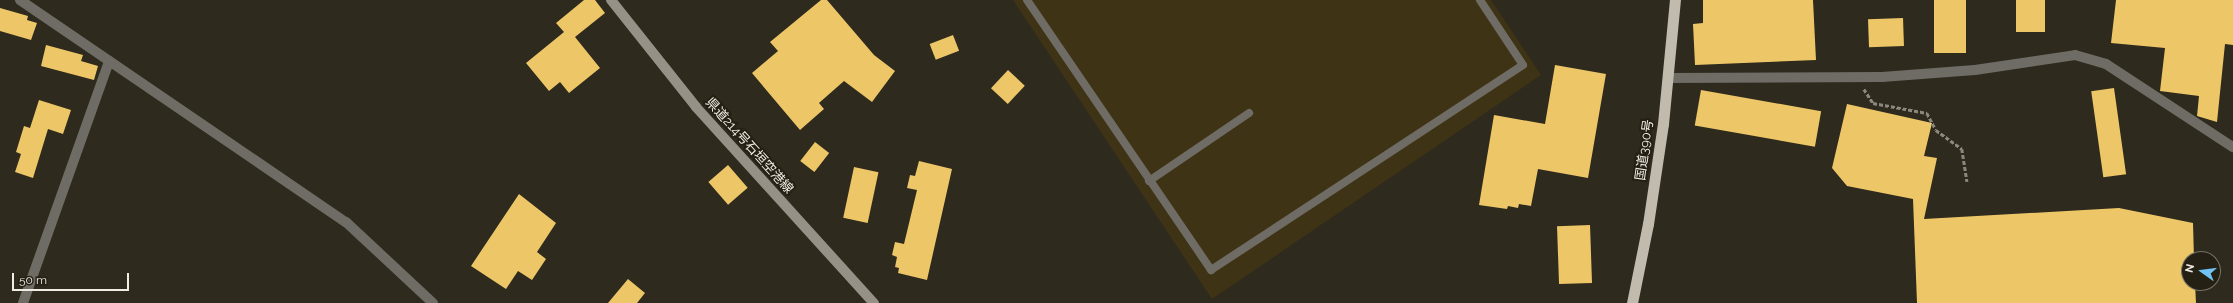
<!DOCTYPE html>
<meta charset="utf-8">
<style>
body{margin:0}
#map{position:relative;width:2233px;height:303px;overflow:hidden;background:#2f2a1e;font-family:Raleway,"Noto Sans JP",sans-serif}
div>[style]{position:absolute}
.green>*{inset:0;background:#3f3316}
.building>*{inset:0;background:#edc767;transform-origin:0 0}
.path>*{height:2.5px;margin-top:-1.25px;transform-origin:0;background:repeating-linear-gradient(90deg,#8d887e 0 4px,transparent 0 6px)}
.service>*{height:8px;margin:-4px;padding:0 4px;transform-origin:4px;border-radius:4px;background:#6f6c66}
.minor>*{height:10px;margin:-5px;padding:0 5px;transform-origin:5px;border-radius:5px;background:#6f6c66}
.tertiary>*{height:10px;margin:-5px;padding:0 5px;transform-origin:5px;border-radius:5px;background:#6f6c66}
.secondary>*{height:10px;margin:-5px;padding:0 5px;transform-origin:5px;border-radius:5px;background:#969187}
.trunk>*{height:11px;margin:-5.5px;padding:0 5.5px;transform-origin:5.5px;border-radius:5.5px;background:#c0bbac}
span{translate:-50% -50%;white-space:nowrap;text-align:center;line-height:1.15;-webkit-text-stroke:4px #252014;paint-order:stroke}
.street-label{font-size:13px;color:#f1ede5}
.north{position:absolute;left:2181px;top:251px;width:40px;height:40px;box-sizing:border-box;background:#252014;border:1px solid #777268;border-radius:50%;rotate:284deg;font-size:11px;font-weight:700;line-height:16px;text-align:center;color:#f1ede5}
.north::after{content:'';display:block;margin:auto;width:14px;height:18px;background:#70c1f4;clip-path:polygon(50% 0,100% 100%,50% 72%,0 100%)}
.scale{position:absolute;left:12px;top:273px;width:117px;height:18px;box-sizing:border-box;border:2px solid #f1ede5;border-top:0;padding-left:5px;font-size:12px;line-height:14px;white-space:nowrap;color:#f1ede5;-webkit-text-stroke:3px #252014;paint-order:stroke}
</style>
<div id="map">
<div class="green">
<div style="clip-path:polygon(1013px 0,1491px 0,1541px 75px,1212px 299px)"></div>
</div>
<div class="building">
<div style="clip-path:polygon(584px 0,595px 0,605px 13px,575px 37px,600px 68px,569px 93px,560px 82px,549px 91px,526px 63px,564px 32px,556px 23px)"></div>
<div style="clip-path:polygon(821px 0,827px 0,874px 55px,895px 71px,872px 102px,844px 81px,819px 103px,824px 109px,800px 130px,752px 73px,778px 51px,770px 42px)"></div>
<div style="clip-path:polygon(1703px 0,1813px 0,1816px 60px,1695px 65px,1693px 24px,1703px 23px)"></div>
<div style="left:1934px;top:0;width:32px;height:53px"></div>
<div style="left:2016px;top:0;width:29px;height:32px"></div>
<div style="clip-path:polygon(2116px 0,2233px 0,2233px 45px,2225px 44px,2217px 122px,2197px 116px,2199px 96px,2160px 91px,2165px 48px,2111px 43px)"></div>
<div style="clip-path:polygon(0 8px,28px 16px,27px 20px,37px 23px,31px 40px,0 31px)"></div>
<div style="left:1903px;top:18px;width:28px;height:35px;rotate:88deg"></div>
<div style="left:953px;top:35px;width:17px;height:25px;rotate:69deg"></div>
<div style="clip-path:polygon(46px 45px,83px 55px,81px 61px,98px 66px,94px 80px,41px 66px)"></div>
<div style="clip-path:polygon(1555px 65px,1606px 74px,1588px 178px,1538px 169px,1531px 206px,1519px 204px,1518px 208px,1508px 206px,1507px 209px,1479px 205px,1494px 115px,1545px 124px)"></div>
<div style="left:1008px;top:70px;width:23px;height:25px;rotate:43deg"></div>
<div style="left:2114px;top:88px;width:87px;height:23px;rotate:82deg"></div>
<div style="left:1701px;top:90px;width:122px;height:36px;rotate:10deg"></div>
<div style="clip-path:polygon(39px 100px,71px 110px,63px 134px,48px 129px,33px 178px,15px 172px,21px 154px,16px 152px,24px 126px,30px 128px)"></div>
<div style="clip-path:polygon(1847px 104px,1932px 123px,1924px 156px,1937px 158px,1924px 219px,2119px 208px,2193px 223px,2194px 259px,2189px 259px,2189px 283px,2195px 283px,2196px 303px,1917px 303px,1913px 199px,1847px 186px,1832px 168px)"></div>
<div style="left:815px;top:142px;width:18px;height:24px;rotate:38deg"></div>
<div style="clip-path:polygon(919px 161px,952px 169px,927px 280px,898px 273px,899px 268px,895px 267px,897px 257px,892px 255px,895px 242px,904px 244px,917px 190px,907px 188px,910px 175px,915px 176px)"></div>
<div style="left:728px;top:165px;width:30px;height:26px;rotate:49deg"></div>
<div style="left:854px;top:167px;width:25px;height:52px;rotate:12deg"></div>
<div style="clip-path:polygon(519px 194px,556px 223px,537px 252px,546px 259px,532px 280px,518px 271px,506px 289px,471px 266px)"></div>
<div style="left:1590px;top:225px;width:58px;height:33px;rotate:88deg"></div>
<div style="clip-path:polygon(628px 279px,645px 293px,637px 303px,608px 303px)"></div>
</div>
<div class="path">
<div style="left:1864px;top:89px;width:17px;rotate:57deg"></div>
<div style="left:1873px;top:103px;width:55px;rotate:10.5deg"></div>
<div style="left:1927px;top:113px;width:19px;rotate:62deg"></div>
<div style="left:1936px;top:130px;width:32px;rotate:36deg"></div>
<div style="left:1962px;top:149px;width:33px;rotate:81deg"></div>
</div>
<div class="service">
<div style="left:1027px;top:0;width:327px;rotate:55.7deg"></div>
<div style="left:1211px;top:270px;width:373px;rotate:-33.3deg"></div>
<div style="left:1523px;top:65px;width:78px;rotate:-123.5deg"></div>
<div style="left:1149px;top:181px;width:121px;rotate:-34.2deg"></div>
</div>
<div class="minor">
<div style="left:1669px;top:78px;width:213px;rotate:-0.3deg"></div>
<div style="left:1882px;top:77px;width:93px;rotate:-4.3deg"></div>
<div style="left:1975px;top:70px;width:101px;rotate:-8.5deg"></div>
<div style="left:2075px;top:55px;width:32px;rotate:16deg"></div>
<div style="left:2106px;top:64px;width:152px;rotate:33.2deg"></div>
<div style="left:23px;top:303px;width:257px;rotate:-70.4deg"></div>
</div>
<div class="tertiary">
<div style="left:20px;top:0;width:394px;rotate:34.3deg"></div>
<div style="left:346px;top:222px;width:119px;rotate:43deg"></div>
</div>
<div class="secondary">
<div style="left:611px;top:0;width:137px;rotate:51.5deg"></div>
<div style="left:696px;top:107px;width:265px;rotate:47.8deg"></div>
</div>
<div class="trunk">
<div style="left:1632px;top:303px;width:81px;rotate:-78.6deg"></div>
<div style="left:1648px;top:224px;width:101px;rotate:-81.5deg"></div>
<div style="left:1663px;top:124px;width:125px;rotate:-84.5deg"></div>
</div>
<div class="street-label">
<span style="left:749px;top:146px;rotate:48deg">県道214号石垣空港線</span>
<span style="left:1645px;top:150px;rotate:-82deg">国道390号</span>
</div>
<div class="north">N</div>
<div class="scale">50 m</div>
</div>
